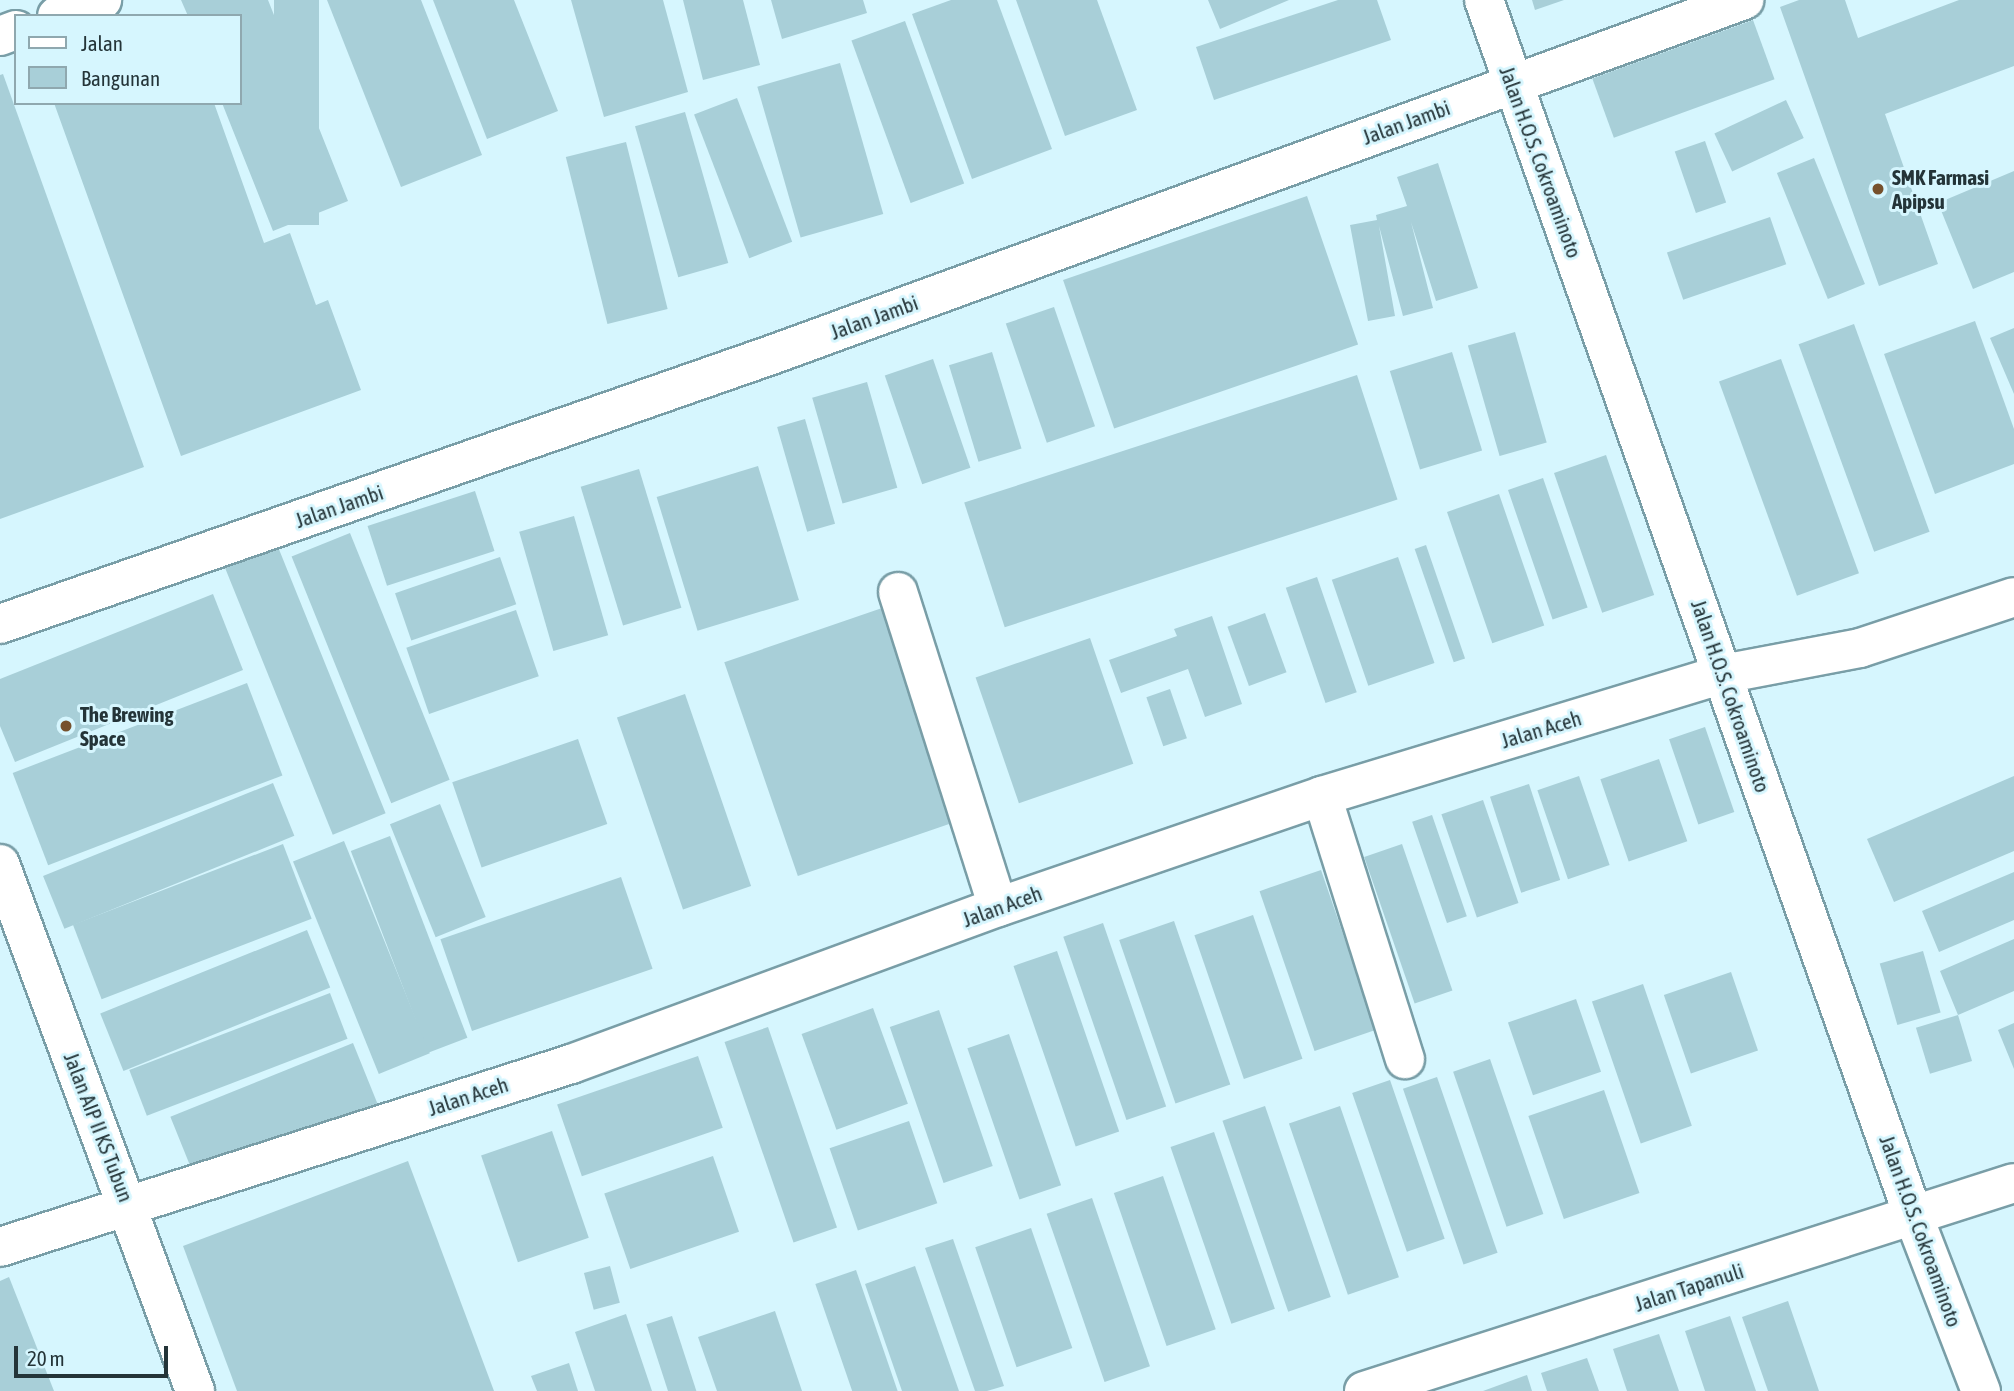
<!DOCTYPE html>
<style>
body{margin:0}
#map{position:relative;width:2014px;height:1391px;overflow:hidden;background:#d6f6fe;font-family:"Asap Condensed",sans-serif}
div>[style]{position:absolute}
.building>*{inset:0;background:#a8cfd8;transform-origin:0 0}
.roads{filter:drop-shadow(2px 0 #799ea7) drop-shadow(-2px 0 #799ea7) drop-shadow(0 2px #799ea7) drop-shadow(0 -2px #799ea7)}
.minor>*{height:38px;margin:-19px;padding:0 19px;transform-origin:19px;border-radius:19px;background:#fff}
.dots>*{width:19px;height:19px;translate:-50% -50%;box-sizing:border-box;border:4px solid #d6f6fe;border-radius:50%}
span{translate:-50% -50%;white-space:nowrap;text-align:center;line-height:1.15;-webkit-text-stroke:6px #d6f6fe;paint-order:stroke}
.street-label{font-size:21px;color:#243438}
.poi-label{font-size:21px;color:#243438;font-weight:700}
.left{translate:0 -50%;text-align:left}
.legend{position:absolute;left:14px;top:14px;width:228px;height:91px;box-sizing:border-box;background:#d6f6fe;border:2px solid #8fa8af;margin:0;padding:9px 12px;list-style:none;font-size:21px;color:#243438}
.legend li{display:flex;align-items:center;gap:14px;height:35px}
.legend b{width:35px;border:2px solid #8fa8af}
.scale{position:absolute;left:14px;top:1346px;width:154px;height:32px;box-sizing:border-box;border:4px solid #243438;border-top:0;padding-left:9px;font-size:21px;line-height:24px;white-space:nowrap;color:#243438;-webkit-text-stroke:5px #d6f6fe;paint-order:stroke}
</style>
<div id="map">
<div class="building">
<div style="clip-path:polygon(181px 0,268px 0,348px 201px,273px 231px,222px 103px,240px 103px,240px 16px,188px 16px)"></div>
<div style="left:274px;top:0;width:45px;height:225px"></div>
<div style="clip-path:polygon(327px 0,421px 0,482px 155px,401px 187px)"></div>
<div style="clip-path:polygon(433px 0,514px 0,558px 111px,487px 139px)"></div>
<div style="clip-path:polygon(571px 0,663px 0,688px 92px,604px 117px)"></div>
<div style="clip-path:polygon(683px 0,743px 0,760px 65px,703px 80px)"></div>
<div style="clip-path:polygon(771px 0,863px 0,867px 13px,782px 39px)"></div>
<div style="clip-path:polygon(951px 0,997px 0,1052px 149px,972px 179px,912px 14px)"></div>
<div style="clip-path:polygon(1016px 0,1097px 0,1137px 110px,1065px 136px)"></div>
<div style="clip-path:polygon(1208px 0,1289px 0,1220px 29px)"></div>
<div style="clip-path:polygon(1338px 0,1377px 0,1391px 40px,1214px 100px,1196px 47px)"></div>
<div style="clip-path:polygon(1532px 0,1564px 0,1535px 10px)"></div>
<div style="clip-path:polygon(1799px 0,1845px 0,1858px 38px,1959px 0,2014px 0,2014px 66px,1885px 114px,1938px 264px,1879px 286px,1780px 7px)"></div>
<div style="left:1753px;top:20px;width:63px;height:171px;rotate:70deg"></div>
<div style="left:905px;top:21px;width:173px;height:57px;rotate:70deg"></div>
<div style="left:840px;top:63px;width:157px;height:86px;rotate:74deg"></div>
<div style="clip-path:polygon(3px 74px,144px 467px,0 519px,0 75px)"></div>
<div style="left:737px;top:98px;width:154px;height:46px;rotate:69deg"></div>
<div style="left:1786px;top:100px;width:42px;height:79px;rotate:65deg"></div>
<div style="clip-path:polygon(54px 103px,214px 103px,264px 243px,290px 233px,316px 305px,328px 300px,361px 390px,181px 456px)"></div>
<div style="left:685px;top:112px;width:157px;height:52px;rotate:74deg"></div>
<div style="left:1705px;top:141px;width:65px;height:32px;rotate:71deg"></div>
<div style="left:626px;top:142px;width:172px;height:62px;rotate:76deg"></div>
<div style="left:1814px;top:158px;width:136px;height:40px;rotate:68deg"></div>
<div style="clip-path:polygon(1438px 163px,1478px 288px,1436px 301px,1411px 222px,1433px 308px,1403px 316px,1379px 226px,1395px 316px,1368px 321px,1350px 225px,1377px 220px,1376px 215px,1407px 206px,1397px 177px)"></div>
<div style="clip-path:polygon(2014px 171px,2014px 272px,1973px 289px,1938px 203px)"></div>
<div style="left:1307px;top:196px;width:157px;height:258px;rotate:71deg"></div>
<div style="left:1770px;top:217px;width:50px;height:109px;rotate:71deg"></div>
<div style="left:1054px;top:307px;width:126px;height:51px;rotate:71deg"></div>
<div style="clip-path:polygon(1975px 321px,2014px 429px,2014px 464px,1935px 494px,1884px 354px)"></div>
<div style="left:1854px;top:324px;width:221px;height:59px;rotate:70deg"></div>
<div style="clip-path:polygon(2014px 328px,2014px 394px,1990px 338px)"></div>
<div style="left:1515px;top:332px;width:115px;height:49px;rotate:74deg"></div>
<div style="left:992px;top:352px;width:101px;height:45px;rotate:73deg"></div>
<div style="left:1452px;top:352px;width:103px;height:65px;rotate:73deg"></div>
<div style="left:933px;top:359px;width:115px;height:51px;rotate:71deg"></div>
<div style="left:1781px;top:359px;width:228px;height:66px;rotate:70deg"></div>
<div style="left:1357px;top:375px;width:131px;height:413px;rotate:72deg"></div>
<div style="left:867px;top:382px;width:110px;height:57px;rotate:74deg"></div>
<div style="left:805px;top:419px;width:109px;height:29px;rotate:74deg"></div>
<div style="left:1606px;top:455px;width:148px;height:55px;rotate:71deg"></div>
<div style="left:758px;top:466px;width:140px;height:106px;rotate:73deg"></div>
<div style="left:639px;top:469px;width:145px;height:61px;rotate:73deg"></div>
<div style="left:1543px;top:478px;width:137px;height:37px;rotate:71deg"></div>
<div style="left:475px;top:491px;width:63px;height:113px;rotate:72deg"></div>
<div style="left:1499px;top:494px;width:139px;height:55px;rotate:71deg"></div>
<div style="left:574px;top:516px;width:124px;height:57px;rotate:74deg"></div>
<div style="left:350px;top:533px;width:266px;height:63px;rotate:68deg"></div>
<div style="left:274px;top:537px;width:298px;height:57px;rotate:68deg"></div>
<div style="left:1426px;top:545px;width:120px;height:12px;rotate:71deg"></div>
<div style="left:500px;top:557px;width:50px;height:111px;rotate:71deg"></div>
<div style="left:1398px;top:557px;width:112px;height:70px;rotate:71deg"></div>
<div style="left:1317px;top:577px;width:122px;height:33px;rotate:71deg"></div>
<div style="clip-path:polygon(213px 594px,243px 670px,15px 762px,0 726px,0 679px)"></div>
<div style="left:885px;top:607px;width:226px;height:170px;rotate:71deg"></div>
<div style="left:516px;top:610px;width:70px;height:116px;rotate:71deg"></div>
<div style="left:1265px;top:613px;width:63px;height:40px;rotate:70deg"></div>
<div style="clip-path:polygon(1212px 616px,1242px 704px,1205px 717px,1188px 669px,1121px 693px,1109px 660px,1177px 636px,1174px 629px)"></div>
<div style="left:1090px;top:638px;width:133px;height:121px;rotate:71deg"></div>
<div style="left:247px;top:683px;width:99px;height:251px;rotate:69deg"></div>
<div style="left:1170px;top:689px;width:52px;height:25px;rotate:71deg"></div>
<div style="left:685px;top:694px;width:203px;height:72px;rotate:71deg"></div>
<div style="left:1705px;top:727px;width:90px;height:38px;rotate:71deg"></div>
<div style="left:578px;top:739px;width:90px;height:133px;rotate:71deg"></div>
<div style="left:1659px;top:759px;width:87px;height:62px;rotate:71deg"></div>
<div style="left:1579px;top:776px;width:94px;height:44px;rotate:71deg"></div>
<div style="clip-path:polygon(2014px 776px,2014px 851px,1894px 902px,1867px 839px)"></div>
<div style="left:273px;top:783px;width:57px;height:248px;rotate:68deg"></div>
<div style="left:1529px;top:784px;width:101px;height:41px;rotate:72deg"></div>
<div style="left:1483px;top:800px;width:109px;height:44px;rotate:71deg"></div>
<div style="left:440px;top:804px;width:122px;height:54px;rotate:68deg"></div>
<div style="left:1432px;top:815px;width:107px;height:21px;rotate:71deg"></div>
<div style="left:390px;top:836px;width:216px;height:42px;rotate:69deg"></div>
<div style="left:344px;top:841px;width:229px;height:55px;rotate:68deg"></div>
<div style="left:283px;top:844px;width:80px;height:225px;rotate:69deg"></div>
<div style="left:1402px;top:844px;width:155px;height:40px;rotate:71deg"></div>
<div style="left:1321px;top:870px;width:169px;height:65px;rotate:71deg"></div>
<div style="clip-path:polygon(2014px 872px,2014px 920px,1939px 952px,1922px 911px)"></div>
<div style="left:621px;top:877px;width:97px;height:191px;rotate:71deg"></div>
<div style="left:1253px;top:915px;width:152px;height:62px;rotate:71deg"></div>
<div style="left:1174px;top:921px;width:173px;height:58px;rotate:71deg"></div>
<div style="left:1103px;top:923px;width:194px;height:42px;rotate:71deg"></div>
<div style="left:307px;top:930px;width:62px;height:223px;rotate:68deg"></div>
<div style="clip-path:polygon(2014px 939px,2014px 991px,1958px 1015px,1940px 971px)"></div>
<div style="left:1057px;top:951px;width:191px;height:46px;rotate:71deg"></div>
<div style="left:1923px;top:951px;width:64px;height:45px;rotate:74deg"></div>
<div style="left:1731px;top:972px;width:83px;height:71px;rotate:71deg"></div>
<div style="left:1643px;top:984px;width:150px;height:54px;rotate:71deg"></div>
<div style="left:330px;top:993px;width:49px;height:215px;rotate:69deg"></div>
<div style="left:1576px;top:999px;width:77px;height:72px;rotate:71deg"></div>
<div style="left:873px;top:1008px;width:102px;height:76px;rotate:70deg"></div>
<div style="left:939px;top:1010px;width:165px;height:52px;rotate:71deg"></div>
<div style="left:1958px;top:1015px;width:48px;height:44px;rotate:73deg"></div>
<div style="clip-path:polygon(2014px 1023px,2014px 1069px,1998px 1030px)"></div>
<div style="left:768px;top:1027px;width:212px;height:46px;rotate:71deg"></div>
<div style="left:1009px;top:1034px;width:160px;height:44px;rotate:71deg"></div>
<div style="left:353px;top:1043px;width:66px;height:197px;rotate:68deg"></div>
<div style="left:698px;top:1056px;width:76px;height:149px;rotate:71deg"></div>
<div style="left:1490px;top:1059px;width:164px;height:39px;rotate:71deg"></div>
<div style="left:1437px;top:1077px;width:186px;height:36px;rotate:71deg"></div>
<div style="left:1390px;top:1080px;width:168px;height:40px;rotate:71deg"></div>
<div style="left:1604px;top:1090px;width:109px;height:80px;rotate:71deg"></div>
<div style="left:1265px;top:1106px;width:202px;height:45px;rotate:71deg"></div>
<div style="left:1340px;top:1106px;width:181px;height:54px;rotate:71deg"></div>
<div style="left:909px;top:1121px;width:87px;height:84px;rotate:71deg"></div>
<div style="left:552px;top:1131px;width:113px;height:75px;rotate:71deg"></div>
<div style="left:1214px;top:1132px;width:187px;height:46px;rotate:71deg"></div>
<div style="left:713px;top:1156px;width:80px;height:115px;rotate:71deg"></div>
<div style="clip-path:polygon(408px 1161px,494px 1391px,237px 1391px,183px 1246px)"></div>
<div style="left:1163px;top:1176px;width:162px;height:52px;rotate:71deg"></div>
<div style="left:1092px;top:1198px;width:178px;height:48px;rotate:71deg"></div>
<div style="left:1031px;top:1228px;width:127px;height:59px;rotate:71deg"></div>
<div style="clip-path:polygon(953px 1239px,1004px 1386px,987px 1391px,975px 1391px,925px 1248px)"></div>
<div style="left:610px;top:1266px;width:38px;height:27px;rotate:75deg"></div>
<div style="clip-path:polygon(915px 1266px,959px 1391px,902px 1391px,865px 1284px)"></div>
<div style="left:856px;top:1270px;width:128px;height:43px;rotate:71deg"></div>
<div style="clip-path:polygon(9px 1277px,54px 1391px,0 1391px,0 1281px)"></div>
<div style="clip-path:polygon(1788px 1301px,1819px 1391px,1768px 1391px,1742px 1317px)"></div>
<div style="clip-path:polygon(775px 1311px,802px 1391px,717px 1391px,698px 1337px)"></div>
<div style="clip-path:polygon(626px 1314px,652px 1391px,595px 1391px,575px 1332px)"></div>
<div style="left:672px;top:1316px;width:79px;height:27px;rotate:72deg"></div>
<div style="clip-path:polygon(1730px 1316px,1756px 1391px,1705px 1391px,1685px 1331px)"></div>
<div style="clip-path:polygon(1659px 1334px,1679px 1391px,1627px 1391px,1613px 1349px)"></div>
<div style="clip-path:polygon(1587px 1358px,1599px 1391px,1547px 1391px,1541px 1373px)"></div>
<div style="clip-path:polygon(569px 1363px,578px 1391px,537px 1391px,531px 1376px)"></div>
<div style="clip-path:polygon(1527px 1375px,1532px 1391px,1483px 1391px)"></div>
</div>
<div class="roads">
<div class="minor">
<div style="left:1484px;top:0;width:1289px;rotate:70.55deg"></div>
<div style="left:1913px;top:1215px;width:189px;rotate:68.9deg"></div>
<div style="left:57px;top:16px;width:48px;rotate:-19.6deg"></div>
<div style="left:0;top:36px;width:17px;rotate:-21deg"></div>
<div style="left:898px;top:592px;width:330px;rotate:72.4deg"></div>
<div style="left:0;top:624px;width:820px;rotate:-19.23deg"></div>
<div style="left:774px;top:354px;width:1033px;rotate:-20.05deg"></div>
<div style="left:1322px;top:796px;width:276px;rotate:72.5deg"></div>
<div style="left:0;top:864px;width:562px;rotate:69.69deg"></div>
<div style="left:0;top:1247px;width:600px;rotate:-17.77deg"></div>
<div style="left:571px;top:1064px;width:455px;rotate:-20.2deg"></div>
<div style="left:998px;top:907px;width:342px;rotate:-18.9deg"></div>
<div style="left:1322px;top:796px;width:419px;rotate:-16.9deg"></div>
<div style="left:1723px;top:674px;width:139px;rotate:-10.7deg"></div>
<div style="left:1860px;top:648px;width:162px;rotate:-18.3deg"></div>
<div style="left:1364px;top:1391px;width:682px;rotate:-17.74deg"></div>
</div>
</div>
<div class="dots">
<div style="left:1878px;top:189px;background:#76512d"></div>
<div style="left:66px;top:726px;background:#76512d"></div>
</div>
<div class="street-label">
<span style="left:1406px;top:122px;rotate:-20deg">Jalan Jambi</span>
<span style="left:1541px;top:162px;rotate:70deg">Jalan H.O.S. Cokroaminoto</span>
<span style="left:874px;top:317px;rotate:-20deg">Jalan Jambi</span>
<span style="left:339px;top:506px;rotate:-19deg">Jalan Jambi</span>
<span style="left:1731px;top:696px;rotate:71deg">Jalan H.O.S. Cokroaminoto</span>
<span style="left:1541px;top:729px;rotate:-17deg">Jalan Aceh</span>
<span style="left:1002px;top:906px;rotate:-20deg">Jalan Aceh</span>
<span style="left:468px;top:1096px;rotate:-18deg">Jalan Aceh</span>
<span style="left:99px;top:1127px;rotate:69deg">Jalan AIP II KS Tubun</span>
<span style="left:1921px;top:1231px;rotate:70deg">Jalan H.O.S. Cokroaminoto</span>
<span style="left:1689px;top:1287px;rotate:-18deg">Jalan Tapanuli</span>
</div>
<div class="poi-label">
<span class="left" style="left:1892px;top:189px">SMK Farmasi<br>Apipsu</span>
<span class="left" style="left:80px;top:726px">The Brewing<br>Space</span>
</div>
<ul class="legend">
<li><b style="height:9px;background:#fff"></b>Jalan</li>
<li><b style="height:19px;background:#a8cfd8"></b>Bangunan</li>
</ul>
<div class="scale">20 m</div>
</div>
